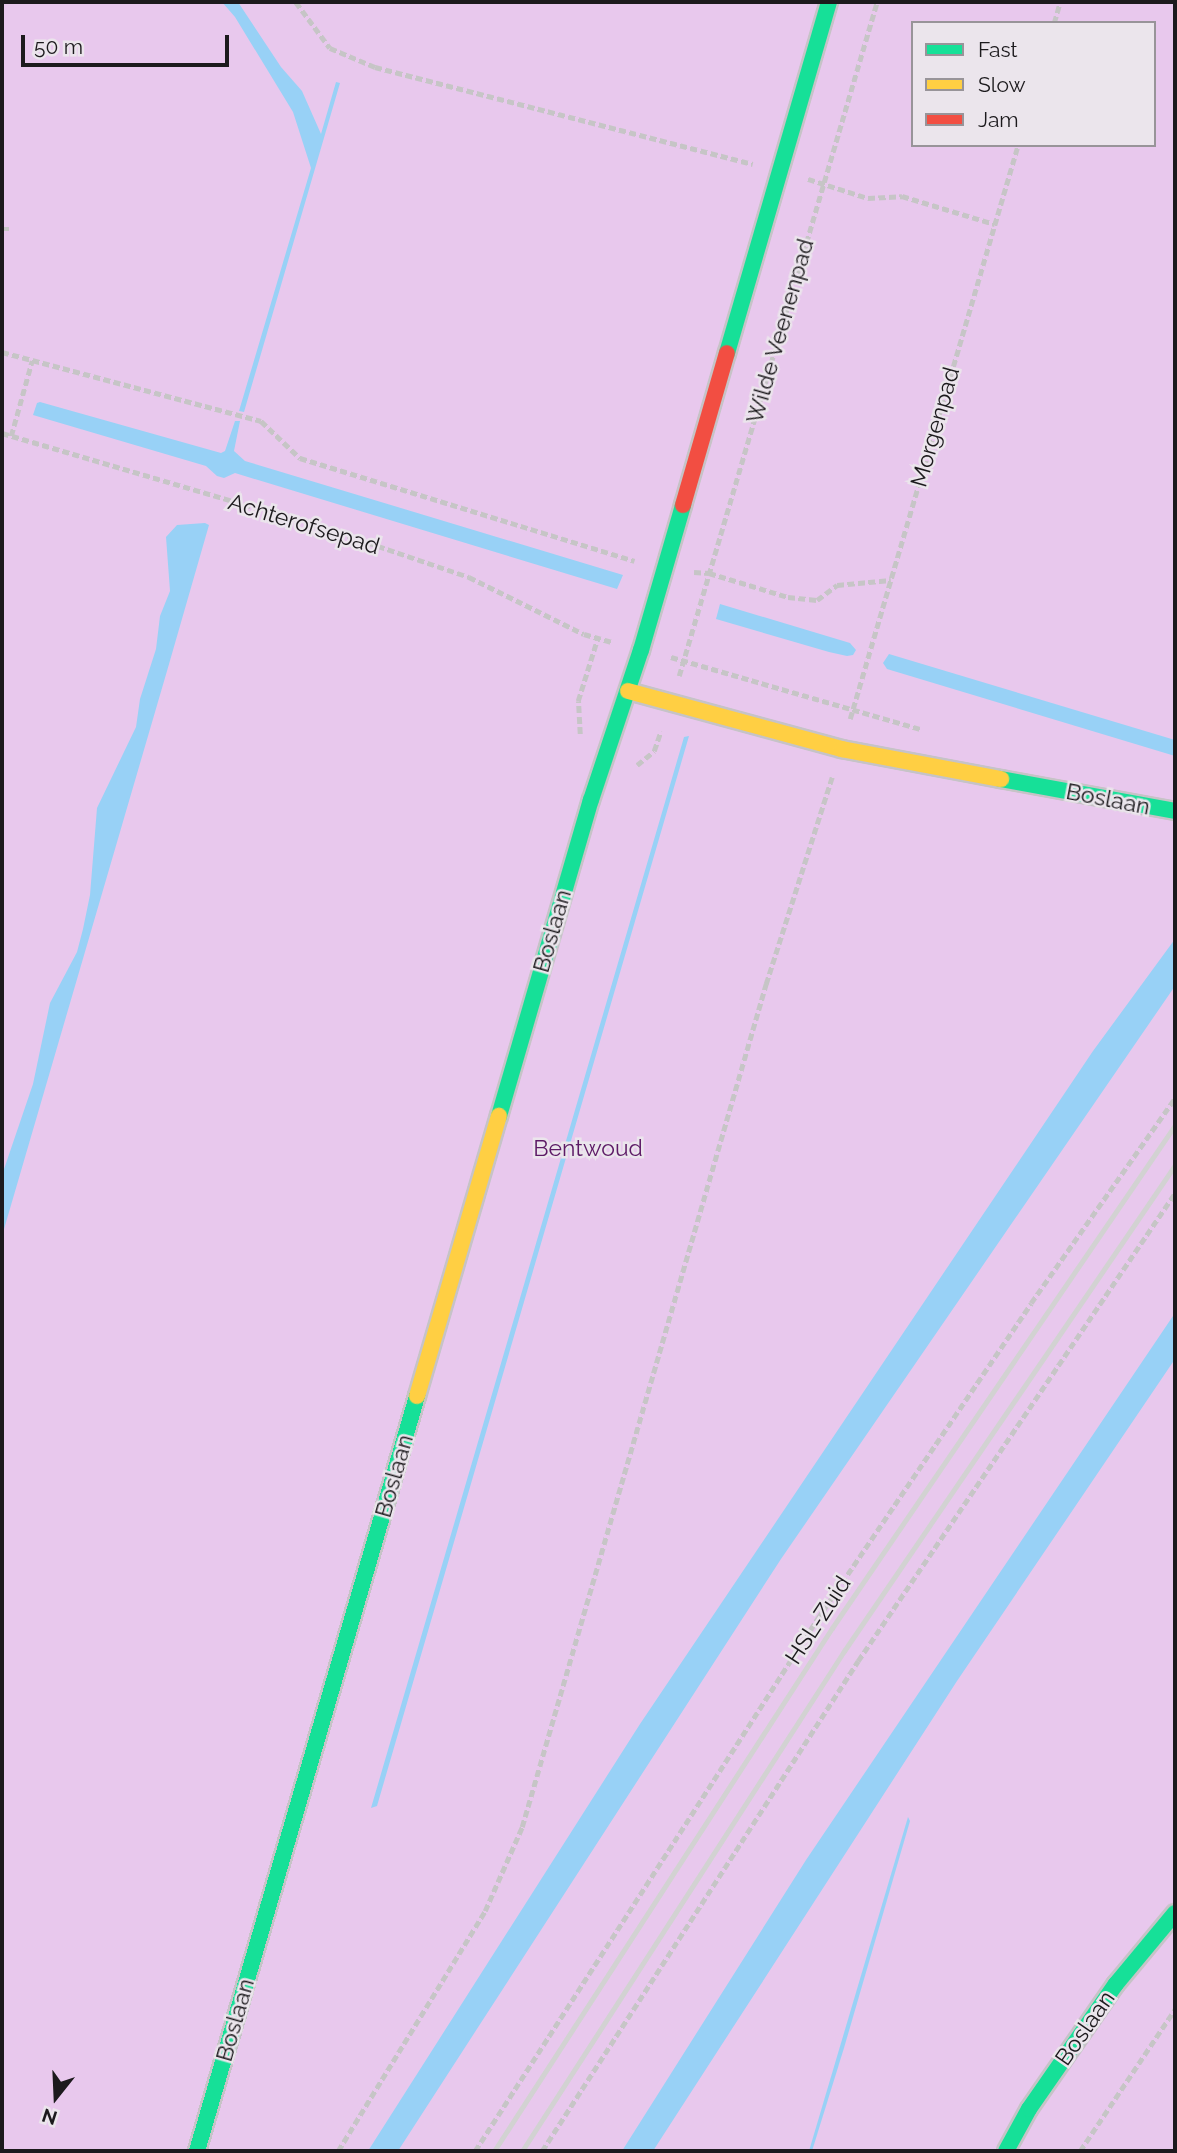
<!DOCTYPE html>
<style>
body{margin:0}
#map{position:relative;width:1177px;height:2153px;overflow:hidden;background:#eae6eb;font-family:Raleway,sans-serif}
div>[style]{position:absolute}
.green>*{inset:0;background:#e8c8ed}
.water>*{inset:0;background:#98d1f6}
.path>*{height:4.5px;margin-top:-2.25px;transform-origin:0;background:repeating-linear-gradient(90deg,#c6c5c6 0 7px,transparent 0 10.5px)}
.roads{filter:drop-shadow(2px 0 #c6c3c7) drop-shadow(-2px 0 #c6c3c7) drop-shadow(0 2px #c6c3c7) drop-shadow(0 -2px #c6c3c7)}
.fast>*{height:16px;margin:-8px;padding:0 8px;transform-origin:8px;border-radius:8px;background:#16e098}
.slow>*{height:16px;margin:-8px;padding:0 8px;transform-origin:8px;border-radius:8px;background:#ffcf43}
.jam>*{height:16px;margin:-8px;padding:0 8px;transform-origin:8px;border-radius:8px;background:#f24e42}
.rail>*{height:5px;margin:-2.5px;padding:0 2.5px;transform-origin:2.5px;border-radius:2.5px;background:#d2d2d2}
span{translate:-50% -50%;white-space:nowrap;text-align:center;line-height:1.15;-webkit-text-stroke:5px #ebe5ec;paint-order:stroke}
.street-label{font-size:23px;color:#1c1a1d}
.park-label{font-size:23px;color:#5d1a66}
.frame{position:absolute;inset:0;border:4px solid #1c1a1d;pointer-events:none}
.legend{position:absolute;left:911px;top:21px;width:245px;height:126px;box-sizing:border-box;background:#ebe5ec;border:2px solid #989499;margin:0;padding:9px 12px;list-style:none;font-size:21px;color:#1c1a1d}
.legend li{display:flex;align-items:center;gap:14px;height:35px}
.legend b{width:35px;border:2px solid #989499}
.north{position:absolute;left:21px;top:2062px;width:70px;height:70px;-webkit-text-stroke:5px #ebe5ec;paint-order:stroke;rotate:198deg;font-size:19px;font-weight:700;line-height:28px;text-align:center;color:#1c1a1d}
.north::after{content:'';display:block;margin:auto;width:24px;height:32px;background:#1c1a1d;clip-path:polygon(50% 0,100% 100%,50% 72%,0 100%)}
.scale{position:absolute;left:21px;top:35px;width:208px;height:32px;box-sizing:border-box;border:4px solid #1c1a1d;border-top:0;padding-left:9px;font-size:21px;line-height:24px;white-space:nowrap;color:#1c1a1d;-webkit-text-stroke:5px #ebe5ec;paint-order:stroke}
</style>
<div id="map">
<div class="green">
<div style="clip-path:polygon(evenodd,2px 2px,1175px 2px,1175px 2151px,2px 2151px,2px 2px,913px 23px,1154px 23px,1154px 145px,913px 145px,913px 23px)"></div>
</div>
<div class="water">
<div style="clip-path:polygon(222px 2px,238px 2px,281px 67px,302px 91px,321px 134px,336px 82px,340px 83px,244px 412px,239px 411px,311px 168px,293px 112px,235px 17px)"></div>
<div style="clip-path:polygon(40px 402px,221px 453px,225px 451px,235px 421px,240px 421px,234px 451px,245px 461px,623px 575px,617px 589px,235px 473px,224px 478px,217px 476px,206px 466px,33px 415px,37px 403px)"></div>
<div style="clip-path:polygon(205px 523px,209px 525px,167px 671px,2px 1236px,2px 1175px,33px 1084px,50px 1003px,77px 952px,83px 929px,90px 895px,97px 808px,136px 727px,140px 699px,156px 649px,160px 616px,170px 591px,166px 537px,177px 525px)"></div>
<div style="clip-path:polygon(720px 604px,850px 643px,856px 650px,853px 655px,847px 656px,829px 652px,716px 619px)"></div>
<div style="clip-path:polygon(889px 654px,1175px 740px,1175px 756px,887px 669px,883px 663px)"></div>
<div style="clip-path:polygon(689px 736px,377px 1806px,371px 1808px,682px 744px,684px 737px)"></div>
<div style="clip-path:polygon(1175px 939px,1175px 986px,781px 1559px,398px 2151px,368px 2151px,640px 1724px,1093px 1051px)"></div>
<div style="clip-path:polygon(1175px 1313px,1175px 1359px,957px 1681px,653px 2151px,622px 2151px,806px 1860px)"></div>
<div style="clip-path:polygon(908px 1817px,910px 1821px,844px 2048px,812px 2151px,809px 2151px)"></div>
</div>
<div class="path">
<div style="left:296px;top:2px;width:57px;rotate:53.5deg"></div>
<div style="left:330px;top:48px;width:49px;rotate:22.9deg"></div>
<div style="left:375px;top:67px;width:390px;rotate:14.4deg"></div>
<div style="left:1054px;top:23px;width:22px;rotate:-74deg"></div>
<div style="left:808px;top:179px;width:63px;rotate:17.6deg"></div>
<div style="left:868px;top:198px;width:34px;rotate:-3deg"></div>
<div style="left:902px;top:196px;width:97px;rotate:16.8deg"></div>
<div style="left:2px;top:229px;width:9px"></div>
<div style="left:2px;top:352px;width:268px;rotate:14.9deg"></div>
<div style="left:261px;top:421px;width:54px;rotate:43.5deg"></div>
<div style="left:300px;top:458px;width:350px;rotate:17.1deg"></div>
<div style="left:2px;top:433px;width:340px;rotate:16.4deg"></div>
<div style="left:328px;top:529px;width:149px;rotate:18.8deg"></div>
<div style="left:469px;top:577px;width:128px;rotate:26.4deg"></div>
<div style="left:584px;top:634px;width:29px;rotate:16deg"></div>
<div style="left:11px;top:436px;width:78px;rotate:-74.4deg"></div>
<div style="left:694px;top:572px;width:15px;rotate:4deg"></div>
<div style="left:709px;top:573px;width:83px;rotate:16.9deg"></div>
<div style="left:788px;top:597px;width:29px;rotate:6deg"></div>
<div style="left:817px;top:600px;width:25px;rotate:-37deg"></div>
<div style="left:837px;top:585px;width:54px;rotate:-5.3deg"></div>
<div style="left:671px;top:657px;width:260px;rotate:16.1deg"></div>
<div style="left:679px;top:676px;width:702px;rotate:-73.63deg"></div>
<div style="left:850px;top:719px;width:598px;rotate:-73.69deg"></div>
<div style="left:580px;top:734px;width:33px;rotate:-93deg"></div>
<div style="left:578px;top:701px;width:64px;rotate:-72.7deg"></div>
<div style="left:637px;top:765px;width:22px;rotate:-39deg"></div>
<div style="left:654px;top:751px;width:21px;rotate:-71deg"></div>
<div style="left:338px;top:2151px;width:281px;rotate:-58.5deg"></div>
<div style="left:485px;top:1911px;width:92px;rotate:-66.2deg"></div>
<div style="left:522px;top:1827px;width:878px;rotate:-73.86deg"></div>
<div style="left:766px;top:984px;width:217px;rotate:-72.3deg"></div>
<div style="left:475px;top:2151px;width:634px;rotate:-57.24deg"></div>
<div style="left:818px;top:1618px;width:380px;rotate:-55.9deg"></div>
<div style="left:1031px;top:1303px;width:251px;rotate:-54.9deg"></div>
<div style="left:542px;top:2151px;width:583px;rotate:-57.18deg"></div>
<div style="left:858px;top:1661px;width:565px;rotate:-55.89deg"></div>
<div style="left:1080px;top:2151px;width:171px;rotate:-56.2deg"></div>
</div>
<div class="roads">
<div class="fast">
<div style="left:727px;top:353px;width:366px;rotate:-73.8deg"></div>
<div style="left:1001px;top:779px;width:177px;rotate:10.4deg"></div>
<div style="left:499px;top:1116px;width:329px;rotate:-73.8deg"></div>
<div style="left:591px;top:800px;width:158px;rotate:-71.6deg"></div>
<div style="left:641px;top:650px;width:151px;rotate:-73.8deg"></div>
<div style="left:197px;top:2151px;width:786px;rotate:-73.75deg"></div>
<div style="left:1006px;top:2151px;width:48px;rotate:-61.3deg"></div>
<div style="left:1029px;top:2109px;width:152px;rotate:-55.2deg"></div>
<div style="left:1116px;top:1984px;width:92px;rotate:-50.3deg"></div>
</div>
<div class="slow">
<div style="left:628px;top:691px;width:222px;rotate:15.2deg"></div>
<div style="left:842px;top:749px;width:162px;rotate:10.7deg"></div>
<div style="left:417px;top:1396px;width:292px;rotate:-73.7deg"></div>
</div>
<div class="jam">
<div style="left:683px;top:505px;width:158px;rotate:-73.9deg"></div>
</div>
</div>
<div class="rail">
<div style="left:494px;top:2151px;width:623px;rotate:-57.13deg"></div>
<div style="left:832px;top:1628px;width:609px;rotate:-55.71deg"></div>
<div style="left:522px;top:2151px;width:595px;rotate:-57.22deg"></div>
<div style="left:844px;top:1651px;width:588px;rotate:-55.74deg"></div>
</div>
<div class="street-label">
<span style="left:780px;top:331px;rotate:-74deg">Wilde Veenenpad</span>
<span style="left:935px;top:427px;rotate:-74deg">Morgenpad</span>
<span style="left:304px;top:524px;rotate:17deg">Achterofsepad</span>
<span style="left:1108px;top:799px;rotate:11deg">Boslaan</span>
<span style="left:552px;top:931px;rotate:-74deg">Boslaan</span>
<span style="left:394px;top:1476px;rotate:-74deg">Boslaan</span>
<span style="left:818px;top:1620px;rotate:-57deg">HSL-Zuid</span>
<span style="left:235px;top:2020px;rotate:-74deg">Boslaan</span>
<span style="left:1085px;top:2028px;rotate:-55deg">Boslaan</span>
</div>
<div class="park-label">
<span style="left:588px;top:1148px">Bentwoud</span>
</div>
<div class="frame"></div>
<ul class="legend">
<li><b style="height:9px;background:#16e098"></b>Fast</li>
<li><b style="height:9px;background:#ffcf43"></b>Slow</li>
<li><b style="height:9px;background:#f24e42"></b>Jam</li>
</ul>
<div class="north">N</div>
<div class="scale">50 m</div>
</div>
